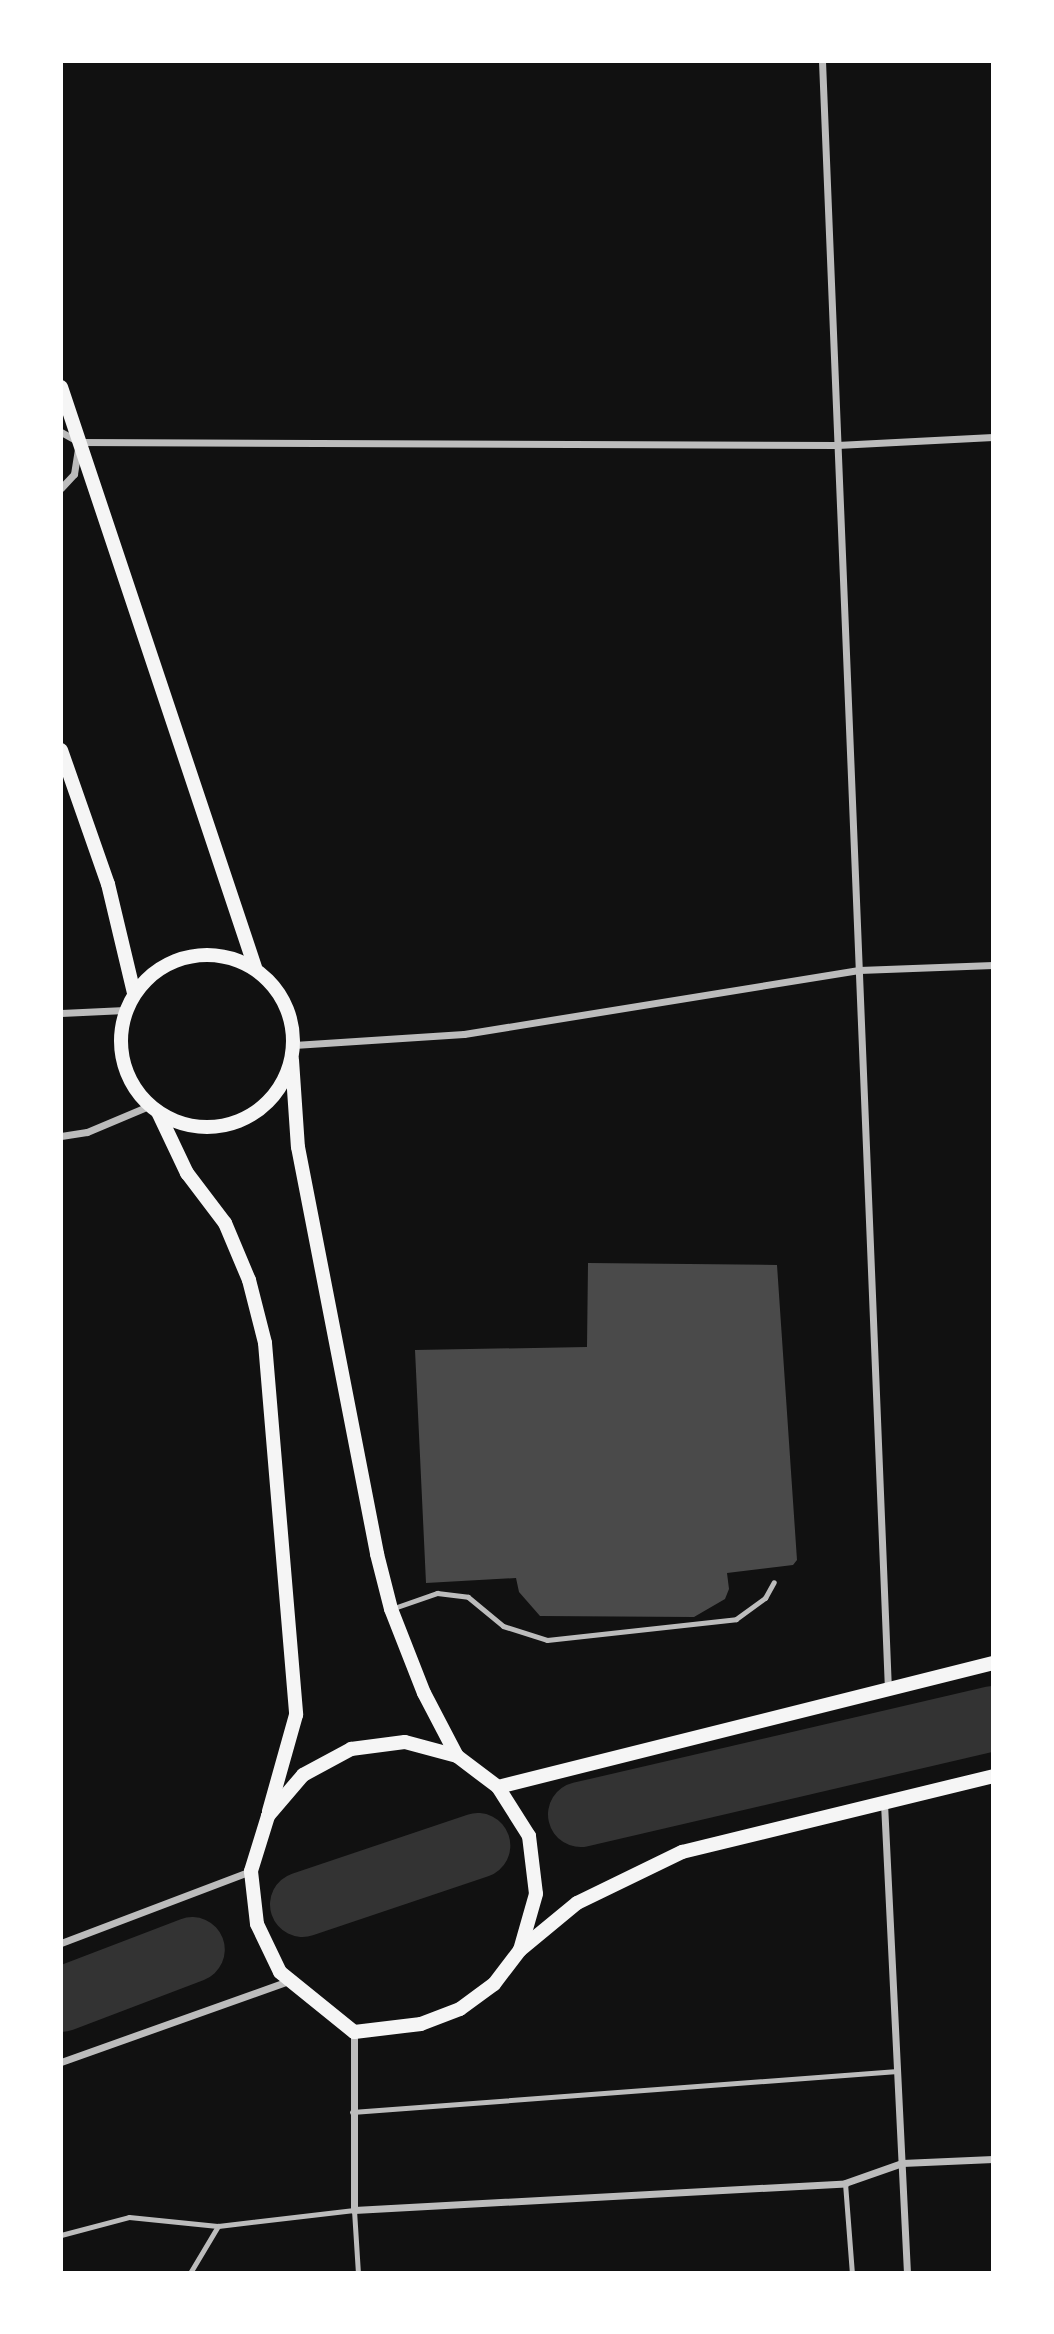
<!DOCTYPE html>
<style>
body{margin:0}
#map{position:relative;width:1054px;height:2334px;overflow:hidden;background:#111;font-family:Raleway,sans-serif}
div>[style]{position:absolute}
.river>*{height:65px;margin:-32.5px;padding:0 32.5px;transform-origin:32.5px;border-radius:32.5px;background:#333}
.building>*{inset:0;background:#4a4a4a}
.service>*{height:5px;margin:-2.5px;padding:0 2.5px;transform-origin:2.5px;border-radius:2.5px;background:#bcbcbc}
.minor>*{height:7px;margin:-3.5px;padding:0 3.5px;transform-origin:3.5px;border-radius:3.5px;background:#bcbcbc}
.secondary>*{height:14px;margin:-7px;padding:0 7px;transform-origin:7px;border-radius:7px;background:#f5f5f5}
.secondary>.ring{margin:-7px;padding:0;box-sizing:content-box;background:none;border:14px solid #f5f5f5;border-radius:50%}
span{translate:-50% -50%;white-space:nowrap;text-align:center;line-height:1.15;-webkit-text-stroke:7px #fff;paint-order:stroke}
.frame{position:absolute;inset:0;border:63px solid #fff;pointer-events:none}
</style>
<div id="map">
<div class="river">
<div style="left:580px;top:1814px;width:424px;rotate:-13.1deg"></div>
<div style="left:302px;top:1904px;width:185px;rotate:-18.6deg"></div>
<div style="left:61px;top:1999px;width:140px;rotate:-20.9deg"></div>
</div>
<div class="building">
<div style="clip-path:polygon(588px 1263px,777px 1265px,797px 1560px,793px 1565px,727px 1573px,729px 1589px,725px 1599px,694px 1617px,540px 1616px,519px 1592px,516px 1578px,426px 1583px,415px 1350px,587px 1347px)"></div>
</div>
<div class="service">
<div style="left:394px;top:1608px;width:46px;rotate:-19.2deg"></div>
<div style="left:437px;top:1593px;width:31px;rotate:7deg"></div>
<div style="left:468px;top:1597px;width:45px;rotate:39.6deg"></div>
<div style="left:503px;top:1626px;width:46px;rotate:17.7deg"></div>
<div style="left:547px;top:1640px;width:190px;rotate:-6.3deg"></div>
<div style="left:736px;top:1619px;width:36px;rotate:-36deg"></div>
<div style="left:765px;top:1598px;width:18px;rotate:-61deg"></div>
<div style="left:352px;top:2112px;width:547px;rotate:-4.3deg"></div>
<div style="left:845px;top:2183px;width:90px;rotate:85.6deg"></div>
<div style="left:61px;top:2235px;width:70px;rotate:-14.8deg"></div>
<div style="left:129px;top:2217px;width:89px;rotate:5.8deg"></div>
<div style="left:190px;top:2273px;width:55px;rotate:-59.2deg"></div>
<div style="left:218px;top:2226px;width:137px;rotate:-6.7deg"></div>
<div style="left:354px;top:2210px;width:63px;rotate:86.4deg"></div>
</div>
<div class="minor">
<div style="left:822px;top:61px;width:1629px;rotate:87.68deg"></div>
<div style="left:61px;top:432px;width:21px;rotate:29deg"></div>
<div style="left:79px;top:442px;width:758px;rotate:0.23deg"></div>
<div style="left:837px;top:445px;width:156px;rotate:-2.9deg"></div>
<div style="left:61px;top:488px;width:19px;rotate:-47deg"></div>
<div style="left:74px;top:474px;width:24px;rotate:-81deg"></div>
<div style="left:61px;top:1013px;width:64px;rotate:-2.7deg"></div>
<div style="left:294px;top:1045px;width:170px;rotate:-3.7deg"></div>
<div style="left:464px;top:1034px;width:400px;rotate:-9.2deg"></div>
<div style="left:859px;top:970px;width:134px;rotate:-2.1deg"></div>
<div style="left:61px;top:1136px;width:26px;rotate:-9deg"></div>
<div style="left:87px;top:1132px;width:67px;rotate:-22.8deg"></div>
<div style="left:884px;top:1803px;width:471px;rotate:87.2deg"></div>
<div style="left:61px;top:1943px;width:203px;rotate:-20.8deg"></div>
<div style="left:354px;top:2032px;width:178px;rotate:90deg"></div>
<div style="left:354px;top:2210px;width:492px;rotate:-3.1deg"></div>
<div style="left:845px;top:2183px;width:60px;rotate:-19.3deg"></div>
<div style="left:902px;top:2163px;width:91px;rotate:-2.5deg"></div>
<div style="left:61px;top:2062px;width:244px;rotate:-19.6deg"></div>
</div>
<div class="secondary">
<div style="left:61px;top:387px;width:612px;rotate:71.51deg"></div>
<div style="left:61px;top:750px;width:142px;rotate:70.7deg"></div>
<div style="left:108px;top:884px;width:112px;rotate:76.6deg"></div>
<div class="ring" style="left:121px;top:955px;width:158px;height:158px"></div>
<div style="left:292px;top:1060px;width:87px;rotate:86.1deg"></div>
<div style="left:298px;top:1147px;width:415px;rotate:79deg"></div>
<div style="left:377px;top:1554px;width:57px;rotate:75.7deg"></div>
<div style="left:391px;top:1609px;width:90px;rotate:68.6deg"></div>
<div style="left:424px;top:1693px;width:71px;rotate:62.4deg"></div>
<div style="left:158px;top:1112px;width:68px;rotate:64.6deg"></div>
<div style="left:187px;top:1173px;width:63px;rotate:52.8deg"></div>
<div style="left:225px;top:1223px;width:62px;rotate:67.2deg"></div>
<div style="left:249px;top:1280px;width:65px;rotate:75.7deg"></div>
<div style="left:265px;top:1343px;width:373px;rotate:85.2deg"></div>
<div style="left:296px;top:1715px;width:100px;rotate:105.7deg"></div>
<div style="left:405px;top:1742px;width:54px;rotate:15.1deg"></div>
<div style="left:457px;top:1756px;width:51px;rotate:37.1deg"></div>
<div style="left:498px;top:1787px;width:58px;rotate:57.7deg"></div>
<div style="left:529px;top:1836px;width:58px;rotate:83.1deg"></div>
<div style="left:536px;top:1894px;width:58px;rotate:105.9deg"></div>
<div style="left:520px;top:1950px;width:43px;rotate:127.4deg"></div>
<div style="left:494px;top:1984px;width:42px;rotate:143.7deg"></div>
<div style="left:460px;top:2009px;width:42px;rotate:159deg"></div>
<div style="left:421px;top:2024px;width:67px;rotate:173.2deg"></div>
<div style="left:354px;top:2032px;width:95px;rotate:-141deg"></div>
<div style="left:280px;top:1972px;width:53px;rotate:-115.6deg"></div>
<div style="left:257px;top:1924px;width:53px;rotate:-96.5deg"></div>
<div style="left:251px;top:1871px;width:58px;rotate:-72.8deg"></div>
<div style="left:268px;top:1816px;width:54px;rotate:-49.5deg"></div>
<div style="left:303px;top:1775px;width:55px;rotate:-28.4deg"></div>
<div style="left:351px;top:1749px;width:54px;rotate:-7.4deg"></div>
<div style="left:498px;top:1787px;width:510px;rotate:-14.06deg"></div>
<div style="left:520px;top:1950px;width:74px;rotate:-39.5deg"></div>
<div style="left:577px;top:1903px;width:117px;rotate:-25.9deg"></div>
<div style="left:682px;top:1852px;width:320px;rotate:-13.7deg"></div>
</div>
<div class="frame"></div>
</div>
